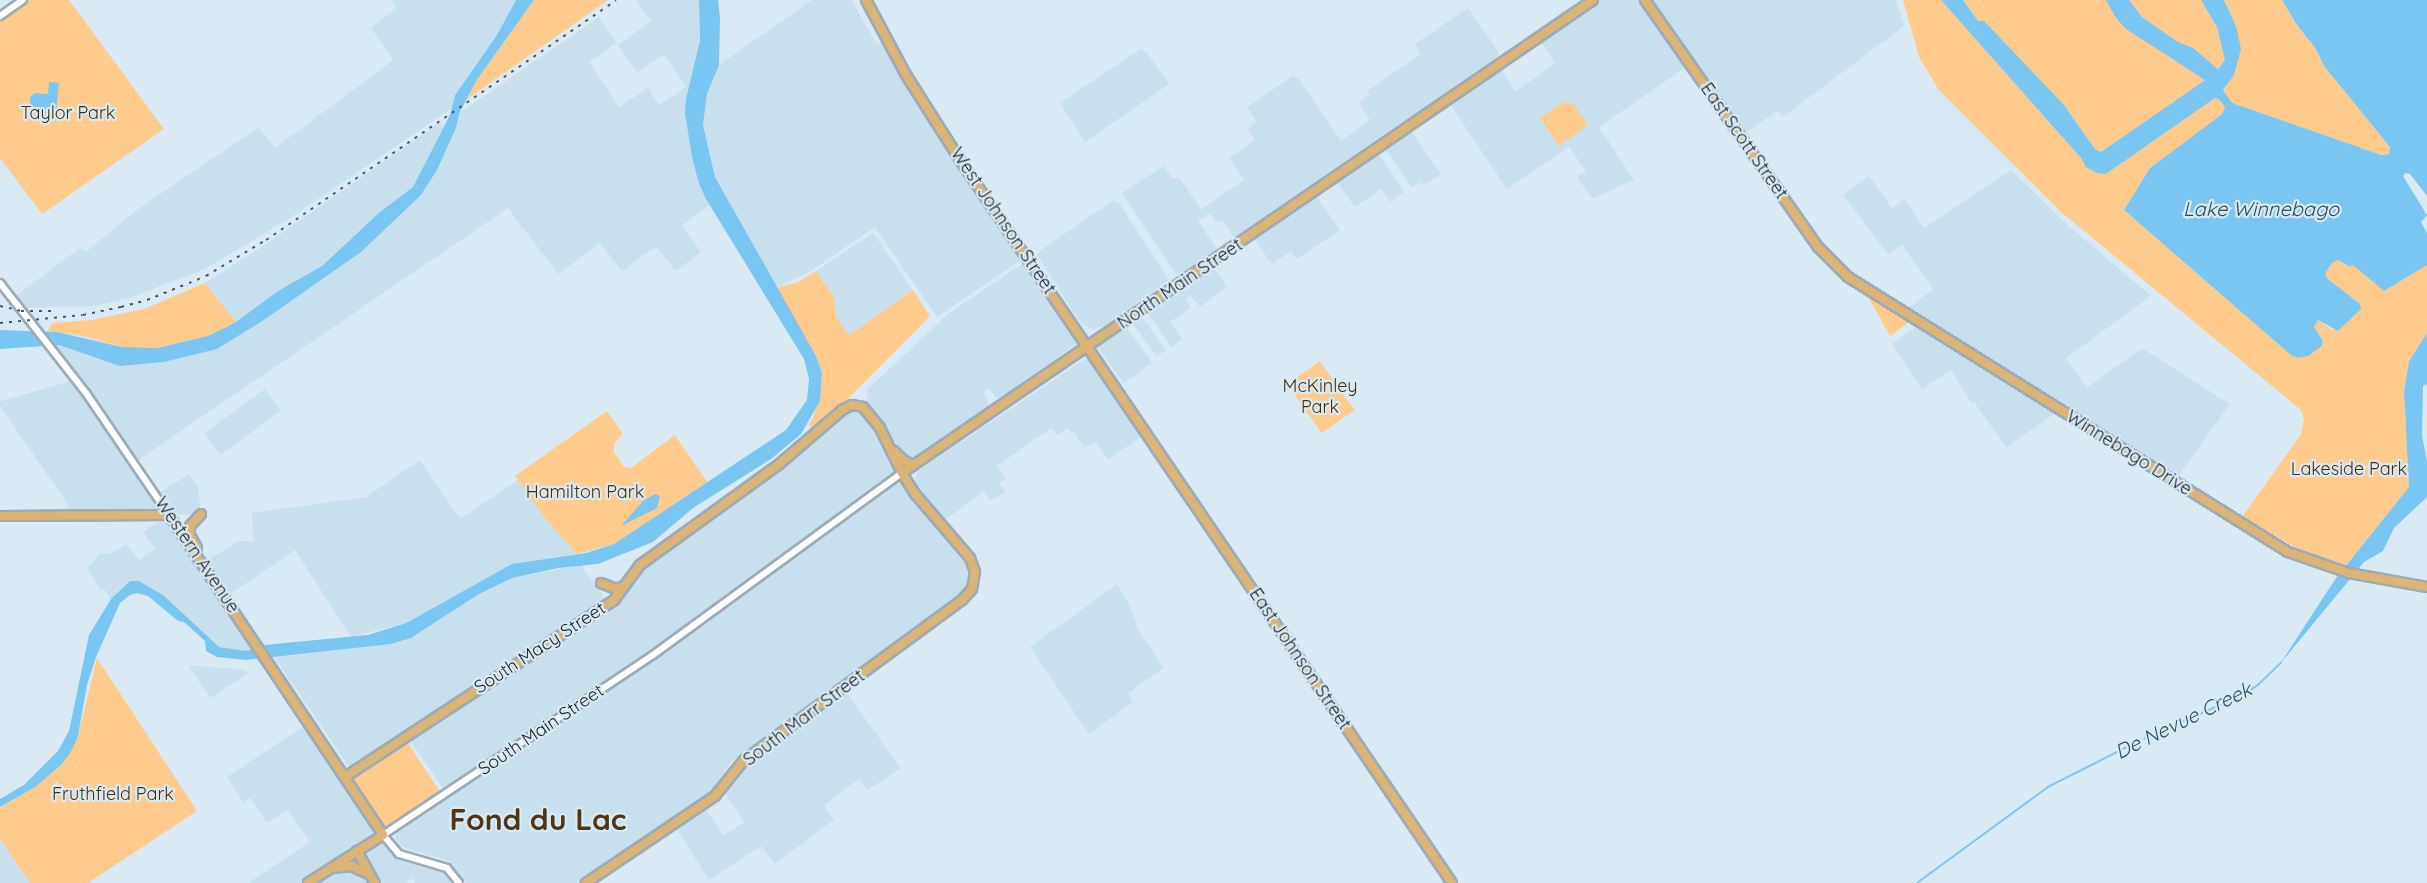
<!DOCTYPE html>
<style>
body{margin:0}
#map{position:relative;width:2427px;height:883px;overflow:hidden;background:#daeaf4;font-family:Quicksand,sans-serif}
div>[style]{position:absolute}
.built>*{inset:0;background:#c8dfee;transform-origin:0 0}
.green>*{inset:0;background:#fecb8c;transform-origin:0 0}
.water>*{inset:0;background:#7ac6f3}
.stream>*{height:1.5px;margin:-0.75px;padding:0 0.75px;transform-origin:0.75px;border-radius:0.75px;background:#7ac6f3}
.roads{filter:drop-shadow(2px 0 #9cabb5) drop-shadow(-2px 0 #9cabb5) drop-shadow(0 2px #9cabb5) drop-shadow(0 -2px #9cabb5)}
.minor>*{height:6px;margin:-3px;padding:0 3px;transform-origin:3px;border-radius:3px;background:#fff}
.major>*{height:8px;margin:-4px;padding:0 4px;transform-origin:4px;border-radius:4px;background:#dcb576}
.rail>*{height:1.5px;margin-top:-0.75px;transform-origin:0;background:repeating-linear-gradient(90deg,#4d565a 0 3px,transparent 0 9px)}
span{translate:-50% -50%;white-space:nowrap;text-align:center;line-height:1.15;-webkit-text-stroke:4.5px #daeaf4;paint-order:stroke}
.park-label{font-size:18px;color:#472e09}
.street-label{font-size:18px;color:#171d20}
.water-label{font-size:20px;color:#254f67;font-style:italic}
.town-label{font-size:30px;color:#4e3513;font-weight:700}
</style>
<div id="map">
<div class="built">
<div style="clip-path:polygon(392px 0,516px 0,497px 35px,455px 94px,452px 108px,293px 216px,205px 269px,129px 298px,96px 306px,18px 308px,12px 299px,81px 247px,86px 252px,138px 209px,259px 127px,275px 148px,393px 60px,371px 28px,397px 8px)"></div>
<div style="clip-path:polygon(636px 0,699px 0,700px 41px,689px 136px,699px 184px,710px 205px,682px 225px,701px 252px,676px 271px,656px 246px,622px 271px,600px 243px,558px 274px,508px 208px,134px 463px,156px 495px,189px 474px,198px 488px,201px 514px,170px 515px,203px 563px,239px 541px,253px 541px,252px 513px,366px 497px,420px 460px,460px 519px,518px 480px,546px 520px,577px 554px,512px 564px,405px 623px,351px 637px,295px 550px,226px 597px,258px 644px,246px 651px,218px 647px,163px 595px,139px 581px,130px 581px,111px 599px,104px 589px,101px 590px,87px 569px,100px 553px,109px 554px,126px 544px,139px 560px,155px 548px,143px 532px,168px 516px,61px 515px,69px 506px,0 406px,0 401px,75px 380px,47px 345px,217px 349px,261px 322px,360px 252px,421px 195px,437px 170px,456px 128px,458px 114px,599px 17px,616px 43px,589px 62px,619px 107px,648px 88px,659px 105px,686px 87px,664px 54px,637px 73px,618px 45px,651px 21px)"></div>
<div style="clip-path:polygon(812px 0,851px 0,877px 44px,886px 39px,906px 75px,1027px 256px,937px 317px,875px 227px,811px 271px,776px 288px,715px 177px,703px 125px,707px 94px,719px 65px)"></div>
<div style="clip-path:polygon(1593px 0,1896px 0,1904px 26px,1783px 117px,1777px 111px,1741px 136px,1689px 65px,1599px 127px,1634px 180px,1592px 199px,1577px 177px,1586px 171px,1569px 147px,1507px 189px,1448px 101px,1498px 66px,1516px 91px,1553px 65px,1555px 63px,1538px 38px)"></div>
<div style="clip-path:polygon(1468px 8px,1498px 51px,1497px 57px,1234px 237px,1222px 220px,1217px 223px,1210px 213px,1198px 221px,1217px 249px,1180px 275px,1176px 274px,1122px 193px,1164px 166px,1173px 179px,1178px 176px,1201px 209px,1206px 206px,1244px 180px,1229px 158px,1255px 140px,1247px 129px,1257px 122px,1247px 107px,1293px 76px,1299px 79px,1341px 141px,1370px 120px,1359px 102px,1369px 95px,1367px 91px,1421px 54px,1415px 44px)"></div>
<div style="clip-path:polygon(1141px 49px,1146px 52px,1169px 84px,1085px 142px,1060px 103px)"></div>
<div style="clip-path:polygon(439px 123px,444px 128px,413px 187px,380px 212px,322px 266px,278px 291px,236px 322px,205px 283px,266px 244px)"></div>
<div style="clip-path:polygon(1411px 131px,1441px 174px,1423px 186px,1420px 182px,1412px 187px,1385px 149px)"></div>
<div style="clip-path:polygon(1378px 153px,1404px 192px,1390px 202px,1381px 189px,1355px 207px,1337px 182px)"></div>
<div style="clip-path:polygon(2011px 170px,2063px 221px,2151px 296px,2066px 358px,2087px 388px,2142px 348px,2230px 404px,2174px 482px,2060px 410px,2006px 447px,1974px 402px,1972px 404px,1951px 370px,1922px 389px,1892px 344px,1922px 323px,1904px 311px,1933px 289px,1902px 245px,1888px 254px,1843px 195px,1869px 176px,1892px 208px,1904px 199px,1924px 228px)"></div>
<div style="clip-path:polygon(1316px 196px,1340px 230px,1297px 259px,1291px 251px,1272px 264px,1254px 239px)"></div>
<div style="clip-path:polygon(1114px 200px,1120px 204px,1169px 280px,1104px 326px,1092px 330px,1080px 322px,1037px 255px,1041px 250px)"></div>
<div style="clip-path:polygon(873px 233px,913px 290px,849px 335px,836px 317px,834px 297px,816px 271px)"></div>
<div style="clip-path:polygon(1022px 264px,1027px 266px,1076px 341px,1076px 344px,1000px 398px,996px 398px,989px 388px,984px 391px,989px 405px,912px 458px,906px 459px,867px 400px,867px 390px,948px 314px)"></div>
<div style="clip-path:polygon(1213px 267px,1227px 287px,1200px 307px,1190px 295px,1185px 299px,1191px 308px,1170px 322px,1182px 339px,1171px 347px,1147px 312px)"></div>
<div style="left:1141px;top:316px;width:42px;height:11px;rotate:54deg"></div>
<div style="left:1126px;top:327px;width:44px;height:35px;rotate:54deg"></div>
<div style="clip-path:polygon(1085px 359px,1090px 361px,1140px 432px,1140px 437px,1108px 460px,1095px 441px,1084px 448px,1074px 431px,1071px 433px,1068px 428px,1057px 435px,1051px 428px,997px 466px,1006px 478px,999px 483px,1005px 492px,991px 501px,983px 491px,945px 520px,918px 486px,915px 477px,918px 471px)"></div>
<div style="left:265px;top:389px;width:27px;height:75px;rotate:54deg"></div>
<div style="clip-path:polygon(856px 410px,868px 417px,886px 445px,897px 471px,885px 479px,891px 488px,902px 479px,968px 562px,970px 577px,963px 591px,732px 761px,709px 794px,575px 883px,466px 883px,448px 861px,405px 848px,396px 841px,395px 833px,449px 797px,412px 743px,412px 738px,620px 600px,641px 571px,772px 475px,850px 411px)"></div>
<div style="clip-path:polygon(581px 565px,606px 599px,349px 767px,273px 655px,391px 644px,411px 638px,479px 594px,512px 578px)"></div>
<div style="clip-path:polygon(1117px 584px,1129px 604px,1139px 631px,1164px 668px,1128px 693px,1133px 702px,1089px 734px,1030px 647px)"></div>
<div style="clip-path:polygon(188px 665px,245px 670px,249px 673px,210px 698px)"></div>
<div style="clip-path:polygon(845px 691px,901px 768px,868px 790px,859px 779px,824px 805px,834px 820px,775px 864px,761px 846px,709px 880px,676px 828px,705px 809px,724px 835px,744px 822px,724px 791px,736px 773px)"></div>
<div style="clip-path:polygon(301px 728px,309px 732px,374px 832px,300px 883px,248px 883px,310px 842px,288px 810px,267px 823px,250px 798px,243px 802px,227px 777px)"></div>
<div style="clip-path:polygon(0 839px,25px 876px,30px 883px,0 883px)"></div>
<div style="clip-path:polygon(381px 843px,401px 859px,443px 872px,451px 883px,415px 883px,412px 878px,405px 883px,382px 883px,364px 854px)"></div>
<div style="clip-path:polygon(350px 868px,363px 874px,370px 883px,320px 883px,337px 871px)"></div>
</div>
<div class="green">
<div style="clip-path:polygon(23px 0,69px 0,164px 129px,42px 214px,0 158px,0 16px)"></div>
<div style="clip-path:polygon(534px 0,608px 0,466px 100px,476px 81px)"></div>
<div style="clip-path:polygon(1903px 0,1941px 0,2085px 162px,2106px 174px,2215px 98px,2219px 99px,2225px 107px,2222px 114px,2150px 168px,2124px 210px,2291px 355px,2323px 341px,2314px 327px,2318px 320px,2332px 330px,2360px 304px,2328px 279px,2325px 274px,2332px 263px,2338px 260px,2349px 267px,2353px 264px,2384px 291px,2427px 265px,2427px 333px,2409px 361px,2404px 392px,2409px 487px,2346px 565px,2302px 551px,2242px 517px,2301px 434px,2304px 420px,2301px 410px,2061px 212px,1938px 89px,1919px 57px)"></div>
<div style="clip-path:polygon(1963px 0,2106px 0,2116px 18px,2170px 58px,2205px 77px,2205px 80px,2101px 152px,2095px 149px,2064px 105px,1984px 22px,1979px 22px)"></div>
<div style="clip-path:polygon(2129px 0,2201px 0,2217px 27px,2225px 60px,2222px 65px,2218px 69px,2193px 48px,2178px 42px,2142px 17px)"></div>
<div style="clip-path:polygon(2224px 0,2282px 0,2297px 25px,2316px 49px,2324px 66px,2390px 147px,2389px 154px,2376px 154px,2232px 103px,2223px 90px,2226px 87px,2236px 26px)"></div>
<div style="clip-path:polygon(1562px 103px,1573px 103px,1588px 125px,1559px 146px,1540px 118px)"></div>
<div style="clip-path:polygon(816px 271px,834px 297px,836px 317px,849px 335px,913px 290px,930px 316px,846px 401px,813px 430px,809px 425px,814px 415px,822px 373px,816px 356px,776px 288px,798px 282px)"></div>
<div style="clip-path:polygon(205px 283px,236px 322px,208px 336px,157px 348px,122px 347px,83px 336px,48px 331px,52px 323px,92px 320px,144px 309px)"></div>
<div style="clip-path:polygon(1867px 295px,1907px 319px,1909px 322px,1890px 336px)"></div>
<div style="left:1320px;top:361px;width:60px;height:40px;rotate:55deg"></div>
<div style="clip-path:polygon(607px 411px,623px 434px,614px 444px,614px 452px,624px 467px,631px 468px,675px 435px,707px 482px,614px 544px,577px 554px,546px 520px,515px 476px)"></div>
<div style="clip-path:polygon(97px 658px,197px 811px,88px 883px,30px 883px,0 839px,0 808px,35px 786px,61px 765px,71px 750px,78px 736px)"></div>
<div style="left:404px;top:738px;width:69px;height:71px;rotate:56deg"></div>
</div>
<div class="water">
<div style="clip-path:polygon(516px 0,534px 0,476px 81px,459px 114px,456px 128px,437px 170px,421px 195px,361px 252px,261px 322px,217px 349px,164px 362px,120px 366px,59px 345px,0 349px,0 330px,57px 332px,122px 347px,157px 348px,208px 336px,236px 322px,278px 291px,322px 266px,380px 212px,413px 187px,450px 115px,455px 95px,497px 35px)"></div>
<div style="clip-path:polygon(699px 0,718px 0,720px 18px,719px 65px,707px 94px,703px 125px,715px 177px,816px 356px,822px 373px,820px 401px,801px 434px,771px 459px,693px 508px,653px 542px,598px 564px,558px 568px,512px 578px,479px 594px,411px 638px,391px 644px,246px 660px,217px 657px,206px 651px,205px 641px,184px 622px,178px 621px,148px 596px,137px 593px,130px 595px,120px 603px,96px 657px,87px 685px,78px 736px,72px 750px,61px 765px,35px 787px,0 807px,0 799px,24px 785px,58px 751px,69px 731px,89px 635px,111px 599px,130px 581px,139px 581px,163px 595px,219px 647px,246px 651px,264px 645px,368px 635px,406px 623px,512px 564px,586px 553px,614px 544px,786px 430px,807px 400px,809px 379px,804px 359px,706px 199px,699px 184px,692px 157px,685px 113px,686px 99px,700px 41px)"></div>
<div style="clip-path:polygon(1941px 0,1963px 0,1978px 21px,1984px 21px,2064px 105px,2095px 149px,2101px 152px,2205px 80px,2126px 29px,2116px 18px,2106px 0,2129px 0,2142px 17px,2178px 42px,2193px 48px,2218px 69px,2225px 60px,2217px 27px,2201px 0,2224px 0,2236px 26px,2241px 49px,2234px 75px,2223px 90px,2232px 103px,2381px 155px,2389px 154px,2390px 147px,2324px 66px,2316px 49px,2297px 25px,2282px 0,2427px 0,2427px 196px,2410px 174px,2405px 173px,2403px 176px,2427px 215px,2421px 222px,2427px 233px,2427px 265px,2384px 291px,2353px 265px,2350px 267px,2338px 260px,2332px 263px,2325px 274px,2328px 279px,2360px 304px,2361px 309px,2338px 331px,2318px 320px,2314px 327px,2323px 341px,2322px 346px,2308px 356px,2298px 358px,2291px 355px,2124px 210px,2150px 168px,2222px 114px,2225px 107px,2219px 99px,2215px 98px,2106px 174px,2097px 173px,2086px 167px,2081px 158px)"></div>
<div style="clip-path:polygon(49px 82px,59px 83px,55px 121px,37px 117px,30px 103px,30px 97px,35px 93px,48px 94px)"></div>
<div style="clip-path:polygon(2427px 333px,2427px 384px,2423px 386px,2422px 435px,2427px 462px,2427px 497px,2394px 528px,2383px 551px,2364px 562px,2280px 664px,2336px 578px,2409px 487px,2404px 392px,2409px 361px)"></div>
<div style="clip-path:polygon(655px 494px,660px 496px,657px 508px,621px 526px,644px 500px)"></div>
</div>
<div class="stream">
<div style="left:1917px;top:883px;width:162px;rotate:-36.2deg"></div>
<div style="left:2048px;top:787px;width:106px;rotate:-26.8deg"></div>
<div style="left:2143px;top:739px;width:107px;rotate:-23.7deg"></div>
<div style="left:2241px;top:696px;width:20px;rotate:-33deg"></div>
<div style="left:2258px;top:685px;width:32px;rotate:-44deg"></div>
</div>
<div class="roads">
<div class="minor">
<div style="left:0;top:16px;width:28px;rotate:-35deg"></div>
<div style="left:0;top:283px;width:140px;rotate:52deg"></div>
<div style="left:86px;top:393px;width:148px;rotate:55.8deg"></div>
<div style="left:459px;top:883px;width:19px;rotate:-129deg"></div>
<div style="left:447px;top:868px;width:50px;rotate:-163.7deg"></div>
<div style="left:399px;top:854px;width:25px;rotate:-130deg"></div>
<div style="left:383px;top:835px;width:324px;rotate:-33.7deg"></div>
<div style="left:653px;top:655px;width:308px;rotate:-36.2deg"></div>
</div>
<div class="major">
<div style="left:866px;top:0;width:85px;rotate:61.9deg"></div>
<div style="left:906px;top:75px;width:108px;rotate:57.5deg"></div>
<div style="left:964px;top:166px;width:867px;rotate:55.76deg"></div>
<div style="left:1645px;top:0;width:302px;rotate:55deg"></div>
<div style="left:1818px;top:247px;width:42px;rotate:45deg"></div>
<div style="left:1848px;top:277px;width:519px;rotate:32.01deg"></div>
<div style="left:2288px;top:552px;width:65px;rotate:19deg"></div>
<div style="left:2349px;top:573px;width:79px;rotate:10.2deg"></div>
<div style="left:894px;top:451px;width:13px;rotate:45deg"></div>
<div style="left:903px;top:460px;width:11px;rotate:27deg"></div>
<div style="left:902px;top:473px;width:837px;rotate:-34.39deg"></div>
<div style="left:0;top:516px;width:169px;rotate:-0.3deg"></div>
<div style="left:169px;top:515px;width:385px;rotate:56.2deg"></div>
<div style="left:383px;top:835px;width:89px;rotate:147.4deg"></div>
<div style="left:197px;top:548px;width:15px;rotate:-118deg"></div>
<div style="left:190px;top:535px;width:9px;rotate:-90deg"></div>
<div style="left:190px;top:526px;width:16px;rotate:-47deg"></div>
<div style="left:601px;top:583px;width:16px;rotate:22deg"></div>
<div style="left:616px;top:589px;width:9px;rotate:-21deg"></div>
<div style="left:345px;top:777px;width:322px;rotate:-33.3deg"></div>
<div style="left:614px;top:600px;width:44px;rotate:-53.4deg"></div>
<div style="left:640px;top:565px;width:169px;rotate:-35.9deg"></div>
<div style="left:777px;top:466px;width:86px;rotate:-40.7deg"></div>
<div style="left:842px;top:410px;width:11px;rotate:-27deg"></div>
<div style="left:852px;top:405px;width:11px;rotate:10deg"></div>
<div style="left:863px;top:407px;width:27px;rotate:51deg"></div>
<div style="left:880px;top:428px;width:50px;rotate:63.9deg"></div>
<div style="left:902px;top:473px;width:26px;rotate:58deg"></div>
<div style="left:916px;top:495px;width:83px;rotate:49.4deg"></div>
<div style="left:970px;top:558px;width:15px;rotate:70deg"></div>
<div style="left:975px;top:572px;width:17px;rotate:100deg"></div>
<div style="left:972px;top:589px;width:15px;rotate:132deg"></div>
<div style="left:962px;top:600px;width:270px;rotate:143.7deg"></div>
<div style="left:744px;top:760px;width:46px;rotate:128.9deg"></div>
<div style="left:715px;top:796px;width:156px;rotate:146deg"></div>
<div style="left:357px;top:851px;width:37px;rotate:61deg"></div>
<div style="left:334px;top:868px;width:17px;rotate:-7deg"></div>
<div style="left:351px;top:866px;width:20px;rotate:24deg"></div>
</div>
</div>
<div class="rail">
<div style="left:0;top:306px;width:22px;rotate:13deg"></div>
<div style="left:21px;top:311px;width:35px"></div>
<div style="left:0;top:323px;width:83px;rotate:-5.5deg"></div>
<div style="left:83px;top:315px;width:39px;rotate:-12deg"></div>
<div style="left:121px;top:307px;width:27px;rotate:-15deg"></div>
<div style="left:147px;top:300px;width:64px;rotate:-22.1deg"></div>
<div style="left:206px;top:276px;width:70px;rotate:-31deg"></div>
<div style="left:266px;top:240px;width:424px;rotate:-34.4deg"></div>
</div>
<div class="park-label">
<span style="left:68px;top:113px">Taylor Park</span>
<span style="left:1320px;top:397px">McKinley<br>Park</span>
<span style="left:2349px;top:469px">Lakeside Park</span>
<span style="left:585px;top:492px">Hamilton Park</span>
<span style="left:113px;top:794px">Fruthfield Park</span>
</div>
<div class="street-label">
<span style="left:1744px;top:141px;rotate:55deg">East Scott Street</span>
<span style="left:1003px;top:221px;rotate:56deg">West Johnson Street</span>
<span style="left:1180px;top:284px;rotate:-34deg">North Main Street</span>
<span style="left:2129px;top:453px;rotate:32deg">Winnebago Drive</span>
<span style="left:197px;top:555px;rotate:56deg">Western Avenue</span>
<span style="left:540px;top:648px;rotate:-33deg">South Macy Street</span>
<span style="left:1300px;top:659px;rotate:56deg">East Johnson Street</span>
<span style="left:804px;top:718px;rotate:-37deg">South Marr Street</span>
<span style="left:541px;top:730px;rotate:-34deg">South Main Street</span>
</div>
<div class="water-label">
<span style="left:2261px;top:208px">Lake Winnebago</span>
<span style="left:2183px;top:720px;rotate:-26deg">De Nevue Creek</span>
</div>
<div class="town-label">
<span style="left:538px;top:819px">Fond du Lac</span>
</div>
</div>
